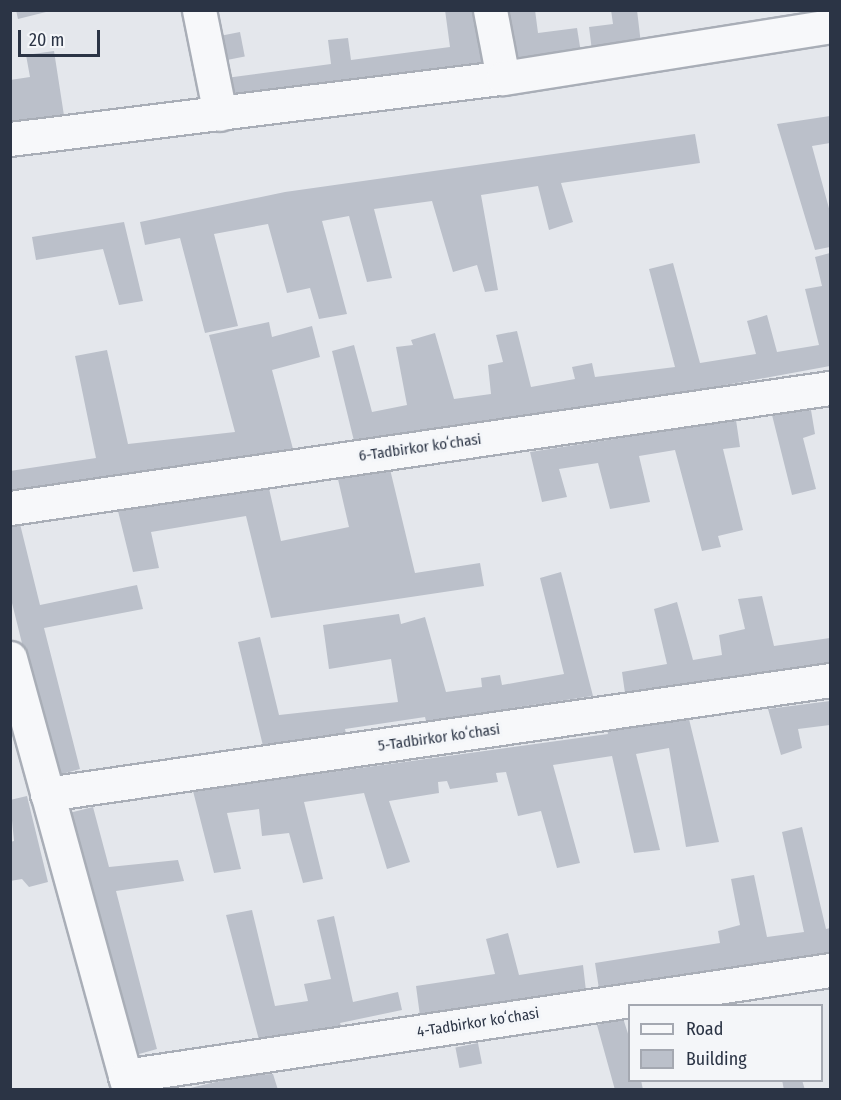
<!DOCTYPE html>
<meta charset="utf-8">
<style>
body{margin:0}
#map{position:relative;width:841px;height:1100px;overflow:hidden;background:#e4e7ec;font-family:"Fira Sans Condensed",sans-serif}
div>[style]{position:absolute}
.building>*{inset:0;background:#bbc0ca;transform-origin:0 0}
.roads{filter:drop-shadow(2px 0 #a9aeb7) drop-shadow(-2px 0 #a9aeb7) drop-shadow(0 2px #a9aeb7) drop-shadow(0 -2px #a9aeb7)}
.minor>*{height:33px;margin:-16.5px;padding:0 16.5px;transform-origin:16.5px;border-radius:16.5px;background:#f7f8fa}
span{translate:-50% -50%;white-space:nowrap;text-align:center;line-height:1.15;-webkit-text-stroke:6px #f4f6f9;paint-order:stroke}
.street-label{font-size:15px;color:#2b3445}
.frame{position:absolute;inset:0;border:12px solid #2b3445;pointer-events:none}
.legend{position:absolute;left:628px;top:1004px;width:195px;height:78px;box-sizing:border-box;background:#f4f6f9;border:2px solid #a4a8b1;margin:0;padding:8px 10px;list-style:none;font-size:18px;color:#2b3445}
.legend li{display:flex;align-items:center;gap:12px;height:30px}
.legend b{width:30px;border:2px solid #a4a8b1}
.scale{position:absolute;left:18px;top:30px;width:82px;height:27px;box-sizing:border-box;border:3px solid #2b3445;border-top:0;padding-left:8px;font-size:18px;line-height:21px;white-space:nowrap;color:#2b3445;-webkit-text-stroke:4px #f4f6f9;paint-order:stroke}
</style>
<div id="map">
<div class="building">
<div style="clip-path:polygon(16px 10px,50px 10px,50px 11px,18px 19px)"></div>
<div style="clip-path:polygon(445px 10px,476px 10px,483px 69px,229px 103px,226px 78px,331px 64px,328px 40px,348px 38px,351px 60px,450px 47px)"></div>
<div style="clip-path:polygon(507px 10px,535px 10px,538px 33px,577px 28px,581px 53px,515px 63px)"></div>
<div style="clip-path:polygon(611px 10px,637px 10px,641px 44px,592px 51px,589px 27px,613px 24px)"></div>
<div style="left:240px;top:32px;width:25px;height:22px;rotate:79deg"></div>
<div style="clip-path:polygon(54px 51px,65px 122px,10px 130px,10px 80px,30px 77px,26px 55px)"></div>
<div style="clip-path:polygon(830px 116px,830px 143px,812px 146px,830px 212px,830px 247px,815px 250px,777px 124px)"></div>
<div style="clip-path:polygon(695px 134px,700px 163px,561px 183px,573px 222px,549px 230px,538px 186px,481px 195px,498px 290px,485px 292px,477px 265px,453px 272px,432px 201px,374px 209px,392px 278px,367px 282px,349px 216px,322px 221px,347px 314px,319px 319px,310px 288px,287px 293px,268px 224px,214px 234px,238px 326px,205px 333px,180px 238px,145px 245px,140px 222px,285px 192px)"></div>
<div style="clip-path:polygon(124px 222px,143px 301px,119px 305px,103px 249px,36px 260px,32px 237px)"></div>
<div style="clip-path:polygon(830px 253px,830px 366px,682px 393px,354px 441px,332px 351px,354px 345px,372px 412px,407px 405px,396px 347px,413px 345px,411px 340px,435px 333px,454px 399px,491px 394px,488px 365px,503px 362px,496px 335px,517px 331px,531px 387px,575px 379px,572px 367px,592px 363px,595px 377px,675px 367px,649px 269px,673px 263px,700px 363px,756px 354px,747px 321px,767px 315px,777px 352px,819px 345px,805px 289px,822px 286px,815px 257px)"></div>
<div style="clip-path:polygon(269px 322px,272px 337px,312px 326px,320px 357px,272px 370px,293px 449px,10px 498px,10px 471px,96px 458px,75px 356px,107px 350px,128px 444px,235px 432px,209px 335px)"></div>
<div style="clip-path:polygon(811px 410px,815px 434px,803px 438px,816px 489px,792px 495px,772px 415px)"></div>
<div style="clip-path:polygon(736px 420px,740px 447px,723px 449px,743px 530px,718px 536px,721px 547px,702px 551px,675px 450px,639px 456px,650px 502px,610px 509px,598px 463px,559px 469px,567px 497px,542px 502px,530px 452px)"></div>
<div style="clip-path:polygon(389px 465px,415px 573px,480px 563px,484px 586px,271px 618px,246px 516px,151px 532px,159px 568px,133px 572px,117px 507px,268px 484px,281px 541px,349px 527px,337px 475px)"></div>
<div style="clip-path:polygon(20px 524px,40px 605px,137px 585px,143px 609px,44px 628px,80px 769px,55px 776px,10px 595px,10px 526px)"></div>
<div style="clip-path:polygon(561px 572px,593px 696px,426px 721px,425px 717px,345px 729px,346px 733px,263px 746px,238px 642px,260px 637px,279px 715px,398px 702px,391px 659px,329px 669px,323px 625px,399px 614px,401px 624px,425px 617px,446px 692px,482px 687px,481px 678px,500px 675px,502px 685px,564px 674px,540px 578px)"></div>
<div style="clip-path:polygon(762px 596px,774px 646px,830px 638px,830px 666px,671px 690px,671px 685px,625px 693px,622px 672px,667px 664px,654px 609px,677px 602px,693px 660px,722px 655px,719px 635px,745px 629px,738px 599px)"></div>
<div style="clip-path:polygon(830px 701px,830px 725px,798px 729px,802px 748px,781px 755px,768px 709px)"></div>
<div style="clip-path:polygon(688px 715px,719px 842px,686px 847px,669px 748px,636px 754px,660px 850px,634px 853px,612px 756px,553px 765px,580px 863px,557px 868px,541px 811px,518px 816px,506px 772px,496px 773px,498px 782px,450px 789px,447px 781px,438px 782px,439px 793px,389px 801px,410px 862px,387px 869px,364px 793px,304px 802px,323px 879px,303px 883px,289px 833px,262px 836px,259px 809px,227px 813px,241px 869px,214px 873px,193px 791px,608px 734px,607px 729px)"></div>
<div style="clip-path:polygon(27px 796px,48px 882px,29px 887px,22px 879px,10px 881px,10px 842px,14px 841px,10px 800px)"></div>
<div style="clip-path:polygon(93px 807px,109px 867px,178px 860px,184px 881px,116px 891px,157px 1049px,132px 1056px,69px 813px)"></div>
<div style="clip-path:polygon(802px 827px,826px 929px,830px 928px,830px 955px,599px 989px,595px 963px,720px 943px,718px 931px,740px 925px,731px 879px,754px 875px,767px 937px,804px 932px,782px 832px)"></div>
<div style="clip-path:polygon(252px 910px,275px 1006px,308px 1001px,304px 984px,331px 979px,317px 920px,334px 916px,353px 1002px,398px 992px,402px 1010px,340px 1023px,342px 1028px,259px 1040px,226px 915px)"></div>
<div style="clip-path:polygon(508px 933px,519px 975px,583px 965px,586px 991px,420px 1016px,416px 986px,495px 974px,486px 939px)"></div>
<div style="clip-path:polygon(623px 1018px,630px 1040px,630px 1080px,641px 1080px,643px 1090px,615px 1090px,597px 1025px)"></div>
<div style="left:478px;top:1043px;width:21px;height:23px;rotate:79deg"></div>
<div style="clip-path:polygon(273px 1074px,278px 1090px,182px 1090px,245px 1075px)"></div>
<div style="clip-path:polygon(782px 1080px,802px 1080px,805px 1090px,784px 1090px)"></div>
</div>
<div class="roads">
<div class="minor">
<div style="left:199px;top:10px;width:106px;rotate:78.6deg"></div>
<div style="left:490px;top:10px;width:69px;rotate:79.2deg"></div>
<div style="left:10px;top:139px;width:497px;rotate:-7.1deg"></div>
<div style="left:503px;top:78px;width:331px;rotate:-9deg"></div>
<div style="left:10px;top:508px;width:829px;rotate:-8.33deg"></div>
<div style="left:10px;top:658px;width:448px;rotate:74.6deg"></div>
<div style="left:47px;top:794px;width:791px;rotate:-8.28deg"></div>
<div style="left:125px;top:1076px;width:713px;rotate:-8.55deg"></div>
</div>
</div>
<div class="street-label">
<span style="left:420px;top:448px;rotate:-8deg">6-Tadbirkor koʻchasi</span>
<span style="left:439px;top:738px;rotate:-8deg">5-Tadbirkor koʻchasi</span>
<span style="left:478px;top:1023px;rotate:-9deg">4-Tadbirkor koʻchasi</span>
</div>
<div class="frame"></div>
<ul class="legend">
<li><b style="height:8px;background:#f7f8fa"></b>Road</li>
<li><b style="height:16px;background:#bbc0ca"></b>Building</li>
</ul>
<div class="scale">20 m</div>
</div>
